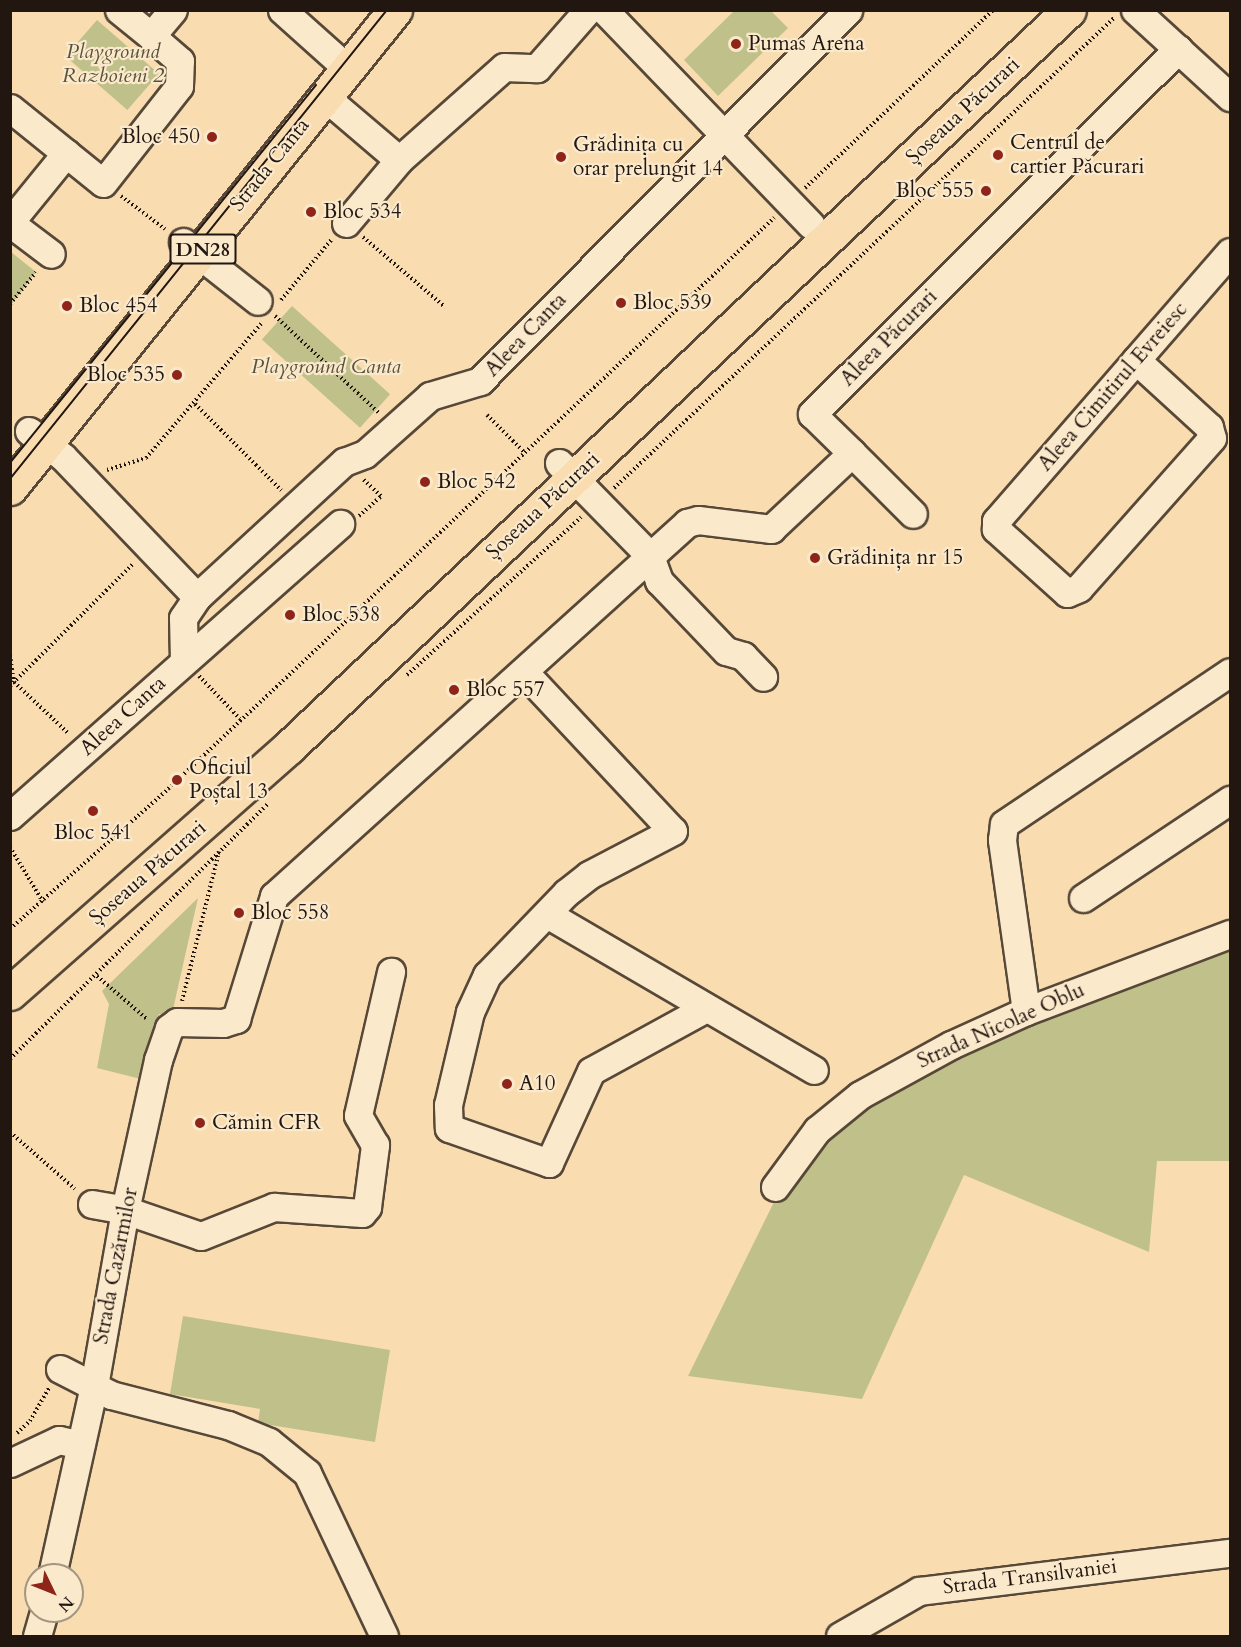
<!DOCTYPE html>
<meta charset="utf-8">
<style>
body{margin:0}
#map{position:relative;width:1241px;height:1647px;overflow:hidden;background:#f9ddb1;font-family:Cardo,serif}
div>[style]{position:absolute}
.green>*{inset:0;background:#c0c08a;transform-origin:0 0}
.path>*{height:4px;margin-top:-2px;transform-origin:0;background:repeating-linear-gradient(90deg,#211610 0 1.5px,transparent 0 4.5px)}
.roads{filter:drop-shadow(2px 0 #574838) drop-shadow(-2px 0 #574838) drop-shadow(0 2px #574838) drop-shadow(0 -2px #574838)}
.minor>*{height:27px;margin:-13.5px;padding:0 13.5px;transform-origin:13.5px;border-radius:13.5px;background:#fbe9cc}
.major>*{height:33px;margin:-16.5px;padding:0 16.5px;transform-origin:16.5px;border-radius:16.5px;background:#f9ddb1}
.tram>*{height:1.5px;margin:-0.75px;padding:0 0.75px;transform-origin:0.75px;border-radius:0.75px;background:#211610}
.dots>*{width:16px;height:16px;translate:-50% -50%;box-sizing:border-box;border:3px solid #fbe9cc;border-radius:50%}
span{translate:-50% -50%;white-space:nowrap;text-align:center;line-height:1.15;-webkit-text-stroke:4.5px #fbe9cc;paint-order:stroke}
.shield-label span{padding:2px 4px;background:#fbe9cc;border:2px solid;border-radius:4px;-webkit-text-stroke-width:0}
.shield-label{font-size:20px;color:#211610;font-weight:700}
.poi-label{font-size:21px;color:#211610}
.left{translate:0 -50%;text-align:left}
.right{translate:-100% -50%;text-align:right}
.park-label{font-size:21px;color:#59523b;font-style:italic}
.street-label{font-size:21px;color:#211610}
.frame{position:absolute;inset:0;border:12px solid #211610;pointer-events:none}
.north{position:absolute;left:24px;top:1563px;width:60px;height:60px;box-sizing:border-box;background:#fbe9cc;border:2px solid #a49581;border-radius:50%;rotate:133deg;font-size:16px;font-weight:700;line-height:24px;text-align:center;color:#211610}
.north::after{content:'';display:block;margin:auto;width:21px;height:27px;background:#8f2418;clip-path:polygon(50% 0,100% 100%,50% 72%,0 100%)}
</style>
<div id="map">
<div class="green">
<div style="clip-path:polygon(734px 11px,771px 11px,788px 28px,718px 96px,684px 60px)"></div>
<div style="left:97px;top:20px;width:82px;height:48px;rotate:41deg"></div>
<div style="clip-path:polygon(11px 252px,36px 272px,11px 305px)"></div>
<div style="left:292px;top:306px;width:132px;height:45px;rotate:42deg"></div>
<div style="clip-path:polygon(198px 898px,172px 1014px,159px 1014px,145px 1080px,97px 1068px,109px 1004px,102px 991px)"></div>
<div style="clip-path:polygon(1230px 950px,1230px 1161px,1157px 1161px,1149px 1252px,964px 1175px,862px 1399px,688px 1376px,779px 1192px,816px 1140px,865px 1103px,951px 1056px)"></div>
<div style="clip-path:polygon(183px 1316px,390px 1350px,375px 1442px,258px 1423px,260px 1409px,170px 1394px)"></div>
</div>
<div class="path">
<div style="left:805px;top:188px;width:259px;rotate:-43.4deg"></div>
<div style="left:121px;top:196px;width:55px;rotate:36.9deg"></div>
<div style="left:363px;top:237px;width:108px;rotate:40.5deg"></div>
<div style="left:281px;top:300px;width:80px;rotate:-50.1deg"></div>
<div style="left:10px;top:304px;width:41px;rotate:-50.9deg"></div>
<div style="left:275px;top:316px;width:142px;rotate:43deg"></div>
<div style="left:195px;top:404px;width:122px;rotate:45deg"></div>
<div style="left:487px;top:415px;width:54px;rotate:45deg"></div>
<div style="left:107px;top:470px;width:41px;rotate:-17.1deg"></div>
<div style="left:146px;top:458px;width:177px;rotate:-49.4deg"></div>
<div style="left:614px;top:488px;width:688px;rotate:-43.23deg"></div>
<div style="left:359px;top:516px;width:30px;rotate:-42deg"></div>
<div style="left:381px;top:496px;width:26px;rotate:-137deg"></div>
<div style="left:10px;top:655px;width:27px;rotate:82deg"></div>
<div style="left:14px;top:682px;width:76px;rotate:43.4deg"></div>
<div style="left:407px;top:675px;width:235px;rotate:-42.2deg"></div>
<div style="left:199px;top:676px;width:59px;rotate:46.4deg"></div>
<div style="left:10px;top:686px;width:173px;rotate:-44.8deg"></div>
<div style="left:10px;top:847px;width:64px;rotate:59deg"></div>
<div style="left:10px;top:929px;width:211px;rotate:-41.5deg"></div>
<div style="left:168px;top:789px;width:833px;rotate:-43.3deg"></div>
<div style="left:97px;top:976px;width:67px;rotate:40.8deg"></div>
<div style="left:182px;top:1001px;width:154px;rotate:-76.1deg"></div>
<div style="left:10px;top:1059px;width:364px;rotate:-44.7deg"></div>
<div style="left:10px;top:1132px;width:86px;rotate:41.2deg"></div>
<div style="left:17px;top:1433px;width:18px;rotate:-43deg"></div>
<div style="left:30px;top:1421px;width:38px;rotate:-60deg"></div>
</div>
<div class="roads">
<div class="minor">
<div style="left:119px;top:10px;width:41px;rotate:39.1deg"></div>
<div style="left:282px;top:10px;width:89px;rotate:41.8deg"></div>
<div style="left:604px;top:10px;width:298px;rotate:46.1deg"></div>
<div style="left:1135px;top:10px;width:129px;rotate:42.5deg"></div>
<div style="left:325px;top:97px;width:97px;rotate:40.4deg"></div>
<div style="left:399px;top:160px;width:140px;rotate:-41.5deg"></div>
<div style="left:504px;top:67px;width:33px;rotate:2deg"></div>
<div style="left:537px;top:68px;width:77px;rotate:-48.7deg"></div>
<div style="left:10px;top:108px;width:119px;rotate:38.9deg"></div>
<div style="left:103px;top:183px;width:123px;rotate:-51.9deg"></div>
<div style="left:179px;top:86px;width:25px;rotate:-88deg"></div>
<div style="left:180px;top:61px;width:38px;rotate:-139deg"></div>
<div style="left:151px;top:36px;width:34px;rotate:-50deg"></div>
<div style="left:10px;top:222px;width:89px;rotate:-50.9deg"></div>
<div style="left:10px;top:223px;width:51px;rotate:37.1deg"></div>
<div style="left:346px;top:223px;width:82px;rotate:-49.9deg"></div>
<div style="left:183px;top:242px;width:95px;rotate:38.2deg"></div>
<div style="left:1136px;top:360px;width:99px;rotate:42.5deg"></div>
<div style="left:1209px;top:427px;width:11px;rotate:75deg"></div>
<div style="left:1212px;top:438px;width:200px;rotate:131.6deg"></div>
<div style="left:1079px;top:588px;width:13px;rotate:157deg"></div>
<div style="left:1067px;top:593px;width:96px;rotate:-138deg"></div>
<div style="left:996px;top:529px;width:8px;rotate:-90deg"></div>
<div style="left:996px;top:521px;width:213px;rotate:-49deg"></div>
<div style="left:1136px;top:360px;width:143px;rotate:-49deg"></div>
<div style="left:29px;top:431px;width:43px;rotate:37.4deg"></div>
<div style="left:63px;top:457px;width:194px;rotate:46.3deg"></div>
<div style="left:197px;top:597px;width:200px;rotate:-42.6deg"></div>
<div style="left:344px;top:462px;width:22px;rotate:-21deg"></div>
<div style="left:365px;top:454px;width:87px;rotate:-41.7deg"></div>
<div style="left:430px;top:396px;width:52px;rotate:-16.7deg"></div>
<div style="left:480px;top:381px;width:523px;rotate:-45.23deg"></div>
<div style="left:852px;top:453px;width:86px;rotate:45deg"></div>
<div style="left:559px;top:463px;width:130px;rotate:45.6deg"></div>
<div style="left:650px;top:556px;width:27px;rotate:70deg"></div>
<div style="left:659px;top:581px;width:97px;rotate:46.3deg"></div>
<div style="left:726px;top:651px;width:18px;rotate:16deg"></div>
<div style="left:743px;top:656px;width:29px;rotate:46deg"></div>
<div style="left:184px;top:661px;width:43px;rotate:-91.3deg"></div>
<div style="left:183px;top:618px;width:25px;rotate:-56deg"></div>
<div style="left:525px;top:673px;width:216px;rotate:46.9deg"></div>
<div style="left:673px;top:831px;width:95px;rotate:152.4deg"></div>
<div style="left:589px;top:875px;width:29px;rotate:142deg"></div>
<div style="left:566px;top:893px;width:114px;rotate:133.9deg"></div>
<div style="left:487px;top:975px;width:41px;rotate:114.7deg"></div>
<div style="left:470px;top:1012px;width:96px;rotate:103.3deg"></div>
<div style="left:448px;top:1105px;width:23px;rotate:88deg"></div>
<div style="left:449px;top:1128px;width:106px;rotate:19.3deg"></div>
<div style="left:549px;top:1163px;width:101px;rotate:-65.5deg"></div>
<div style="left:591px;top:1071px;width:131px;rotate:-28.7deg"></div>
<div style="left:10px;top:816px;width:441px;rotate:-41.5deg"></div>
<div style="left:1083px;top:898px;width:177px;rotate:-33.7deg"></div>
<div style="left:547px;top:914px;width:309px;rotate:30.3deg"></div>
<div style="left:1026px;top:1011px;width:173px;rotate:-98deg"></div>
<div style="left:1002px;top:840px;width:16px;rotate:-83deg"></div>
<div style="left:1004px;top:824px;width:272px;rotate:-33.9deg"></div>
<div style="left:775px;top:1187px;width:71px;rotate:-53.6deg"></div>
<div style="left:817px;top:1130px;width:55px;rotate:-39.1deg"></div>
<div style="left:860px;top:1095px;width:104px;rotate:-28.8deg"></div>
<div style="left:951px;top:1045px;width:82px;rotate:-24.4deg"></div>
<div style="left:1026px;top:1011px;width:218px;rotate:-20.7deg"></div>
<div style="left:92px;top:1204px;width:34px;rotate:10deg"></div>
<div style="left:125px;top:1210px;width:80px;rotate:18.9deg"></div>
<div style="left:201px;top:1236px;width:79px;rotate:-21.7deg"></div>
<div style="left:274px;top:1207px;width:88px;rotate:3.9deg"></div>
<div style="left:362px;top:1213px;width:8px;rotate:-50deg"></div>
<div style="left:367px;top:1207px;width:63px;rotate:-82.6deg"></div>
<div style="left:375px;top:1145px;width:34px;rotate:-120deg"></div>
<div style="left:358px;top:1115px;width:147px;rotate:-77deg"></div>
<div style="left:60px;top:1369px;width:57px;rotate:27deg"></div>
<div style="left:111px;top:1395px;width:121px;rotate:14.4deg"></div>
<div style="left:228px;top:1425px;width:44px;rotate:22.5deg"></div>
<div style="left:269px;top:1442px;width:49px;rotate:39.2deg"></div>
<div style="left:307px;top:1473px;width:180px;rotate:64.7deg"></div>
<div style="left:10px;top:1463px;width:54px;rotate:-25.1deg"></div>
<div style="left:59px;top:1440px;width:22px;rotate:13deg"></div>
<div style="left:52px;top:1575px;width:194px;rotate:-77.5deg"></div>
<div style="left:94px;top:1386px;width:179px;rotate:-80deg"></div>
<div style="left:125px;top:1210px;width:154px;rotate:-77.6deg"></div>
<div style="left:158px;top:1060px;width:34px;rotate:-71deg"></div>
<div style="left:169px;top:1028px;width:10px;rotate:-37deg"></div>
<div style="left:177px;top:1022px;width:46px;rotate:1.2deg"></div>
<div style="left:223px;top:1023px;width:14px;rotate:-17deg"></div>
<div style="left:236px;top:1019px;width:129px;rotate:-72.8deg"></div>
<div style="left:274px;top:896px;width:557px;rotate:-42.09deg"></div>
<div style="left:687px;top:523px;width:11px;rotate:-15deg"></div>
<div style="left:698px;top:520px;width:74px;rotate:7deg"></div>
<div style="left:771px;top:529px;width:111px;rotate:-43.2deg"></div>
<div style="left:852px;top:453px;width:56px;rotate:-135.7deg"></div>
<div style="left:812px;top:414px;width:517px;rotate:-44.92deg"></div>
<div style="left:37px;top:1636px;width:26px;rotate:-74deg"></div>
<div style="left:840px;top:1636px;width:91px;rotate:-29.7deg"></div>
<div style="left:919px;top:1591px;width:313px;rotate:-7deg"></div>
</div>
<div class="major">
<div style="left:10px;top:488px;width:614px;rotate:-51.15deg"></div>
<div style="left:10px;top:993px;width:372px;rotate:-41.4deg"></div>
<div style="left:289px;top:747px;width:1073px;rotate:-43.38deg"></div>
</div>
</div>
<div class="tram">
<div style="left:10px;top:463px;width:486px;rotate:-51deg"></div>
<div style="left:10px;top:479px;width:602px;rotate:-51.21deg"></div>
</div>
<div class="dots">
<div style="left:736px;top:44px;background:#8f2418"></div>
<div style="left:212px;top:137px;background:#8f2418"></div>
<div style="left:998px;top:155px;background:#8f2418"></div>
<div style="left:561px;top:157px;background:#8f2418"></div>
<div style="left:986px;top:191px;background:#8f2418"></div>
<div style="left:311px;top:212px;background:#8f2418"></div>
<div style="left:621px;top:303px;background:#8f2418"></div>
<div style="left:67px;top:306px;background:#8f2418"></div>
<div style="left:177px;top:375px;background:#8f2418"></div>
<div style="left:425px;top:482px;background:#8f2418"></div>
<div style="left:815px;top:558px;background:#8f2418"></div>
<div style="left:290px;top:615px;background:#8f2418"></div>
<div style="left:454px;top:690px;background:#8f2418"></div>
<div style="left:177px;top:780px;background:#8f2418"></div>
<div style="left:93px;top:811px;background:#8f2418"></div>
<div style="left:239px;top:913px;background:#8f2418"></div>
<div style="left:507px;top:1084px;background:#8f2418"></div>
<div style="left:200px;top:1123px;background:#8f2418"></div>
</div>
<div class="shield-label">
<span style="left:203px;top:249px">DN28</span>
</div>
<div class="poi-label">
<span class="left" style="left:748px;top:44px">Pumas Arena</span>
<span class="right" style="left:200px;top:137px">Bloc 450</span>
<span class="left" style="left:1010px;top:155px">Centrul de<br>cartier Păcurari</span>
<span class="left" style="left:573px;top:157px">Grădinița cu<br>orar prelungit 14</span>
<span class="right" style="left:974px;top:191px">Bloc 555</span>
<span class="left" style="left:323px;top:212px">Bloc 534</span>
<span class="left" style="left:633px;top:303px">Bloc 539</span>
<span class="left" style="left:79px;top:306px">Bloc 454</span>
<span class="right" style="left:165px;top:375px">Bloc 535</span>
<span class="left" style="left:437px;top:482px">Bloc 542</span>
<span class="left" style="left:827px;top:558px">Grădinița nr 15</span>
<span class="left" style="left:302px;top:615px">Bloc 538</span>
<span class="left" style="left:466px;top:690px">Bloc 557</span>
<span class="left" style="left:189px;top:780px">Oficiul<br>Poștal 13</span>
<span style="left:93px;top:833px">Bloc 541</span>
<span class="left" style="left:251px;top:913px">Bloc 558</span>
<span class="left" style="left:519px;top:1084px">A10</span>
<span class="left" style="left:212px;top:1123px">Cămin CFR</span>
</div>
<div class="park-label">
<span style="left:113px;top:64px">Playground<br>Razboieni 2</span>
<span style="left:326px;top:367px">Playground Canta</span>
</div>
<div class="street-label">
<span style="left:963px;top:111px;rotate:-43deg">Șoseaua Păcurari</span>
<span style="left:270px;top:165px;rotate:-51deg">Strada Canta</span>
<span style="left:526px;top:335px;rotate:-46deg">Aleea Canta</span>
<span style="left:889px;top:338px;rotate:-45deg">Aleea Păcurari</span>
<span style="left:1113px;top:387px;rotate:-49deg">Aleea Cimitirul Evreiesc</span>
<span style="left:543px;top:506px;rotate:-43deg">Șoseaua Păcurari</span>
<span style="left:123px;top:716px;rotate:-42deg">Aleea Canta</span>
<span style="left:148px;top:873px;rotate:-41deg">Șoseaua Păcurari</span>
<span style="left:1001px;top:1026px;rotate:-24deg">Strada Nicolae Oblu</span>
<span style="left:116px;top:1266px;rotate:-79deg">Strada Cazărmilor</span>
<span style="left:1030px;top:1577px;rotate:-7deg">Strada Transilvaniei</span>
</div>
<div class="frame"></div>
<div class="north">N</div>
</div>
